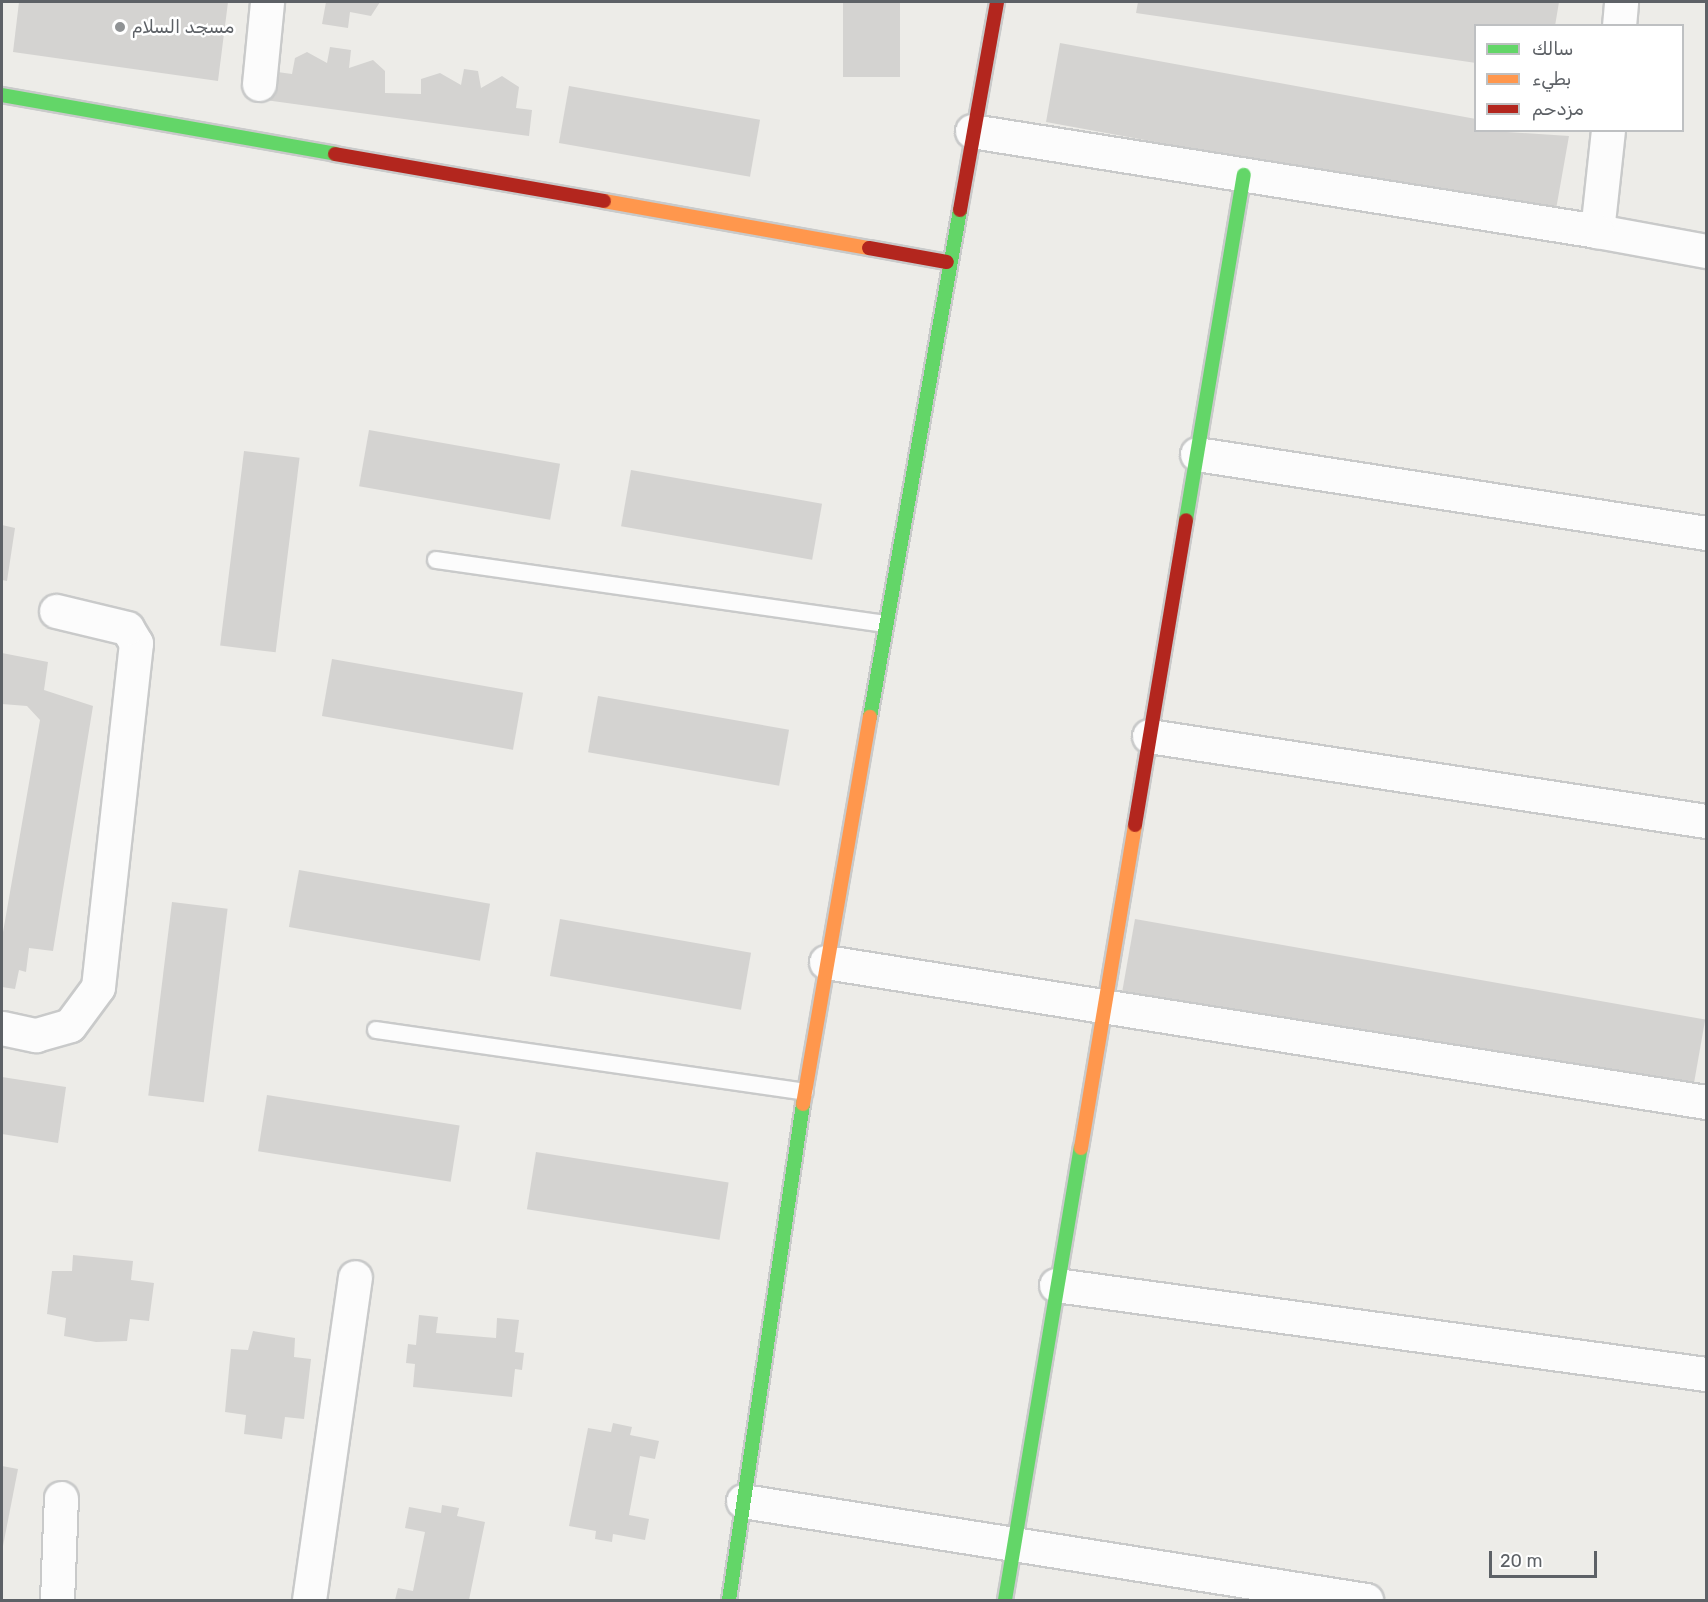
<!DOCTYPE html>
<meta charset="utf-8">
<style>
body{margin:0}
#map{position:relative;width:1708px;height:1602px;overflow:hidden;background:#edece8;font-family:Rubik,Vazirmatn,sans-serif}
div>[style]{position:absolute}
.building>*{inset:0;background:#d4d3d1;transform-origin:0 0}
.roads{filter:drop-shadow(2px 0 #c9caca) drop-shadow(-2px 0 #c9caca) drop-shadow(0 2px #c9caca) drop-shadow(0 -2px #c9caca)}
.lane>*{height:16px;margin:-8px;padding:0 8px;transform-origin:8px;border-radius:8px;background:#fcfcfc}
.street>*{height:33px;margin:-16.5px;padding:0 16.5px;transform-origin:16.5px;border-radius:16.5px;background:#fcfcfc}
.fast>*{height:14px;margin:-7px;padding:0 7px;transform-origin:7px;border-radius:7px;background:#63d668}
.slow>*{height:14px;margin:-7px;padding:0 7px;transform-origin:7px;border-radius:7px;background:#ff974d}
.jam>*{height:14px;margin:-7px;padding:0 7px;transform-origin:7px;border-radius:7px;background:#b3261e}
.dots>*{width:16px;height:16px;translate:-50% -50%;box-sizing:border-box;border:3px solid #fff;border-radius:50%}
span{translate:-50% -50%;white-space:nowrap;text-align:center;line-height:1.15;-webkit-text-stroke:5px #fff;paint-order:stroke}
.poi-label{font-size:18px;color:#5d6166}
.left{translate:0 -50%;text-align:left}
.frame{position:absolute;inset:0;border:3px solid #5d6166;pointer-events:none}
.legend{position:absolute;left:1474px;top:24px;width:210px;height:108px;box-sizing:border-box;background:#fff;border:2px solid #bec0c2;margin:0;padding:8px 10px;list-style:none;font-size:18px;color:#5d6166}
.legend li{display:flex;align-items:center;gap:12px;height:30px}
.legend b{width:30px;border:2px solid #bec0c2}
.scale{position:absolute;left:1489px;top:1551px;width:108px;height:27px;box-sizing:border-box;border:3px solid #5d6166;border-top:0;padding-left:8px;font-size:18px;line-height:21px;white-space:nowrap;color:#5d6166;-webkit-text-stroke:4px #fff;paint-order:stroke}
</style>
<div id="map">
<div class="building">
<div style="clip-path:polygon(19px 2px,228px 2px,218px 81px,13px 52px)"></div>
<div style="clip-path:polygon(326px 2px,380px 2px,371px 16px,350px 12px,348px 28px,322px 24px)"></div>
<div style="left:843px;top:2px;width:57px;height:75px"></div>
<div style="clip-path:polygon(1138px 2px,1559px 2px,1555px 26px,1476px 26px,1476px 63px,1136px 13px)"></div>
<div style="clip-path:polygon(1060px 43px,1476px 119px,1476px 130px,1569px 136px,1555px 215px,1046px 122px)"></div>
<div style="clip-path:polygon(330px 47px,351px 50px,349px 68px,373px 60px,385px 71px,385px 93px,421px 94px,421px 79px,440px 73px,461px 85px,464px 69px,478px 71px,481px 88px,502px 76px,519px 87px,516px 108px,532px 110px,529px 136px,265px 100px,270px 71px,292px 74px,295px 58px,307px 52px,327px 63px)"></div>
<div style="left:569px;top:86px;width:194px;height:58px;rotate:10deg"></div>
<div style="left:369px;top:430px;width:194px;height:57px;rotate:10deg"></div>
<div style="left:244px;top:451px;width:56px;height:196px;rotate:7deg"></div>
<div style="left:631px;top:470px;width:194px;height:57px;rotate:10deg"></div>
<div style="clip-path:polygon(2px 525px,15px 528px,7px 581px,2px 580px)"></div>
<div style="clip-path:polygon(2px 653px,48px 662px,44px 690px,93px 706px,53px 951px,29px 948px,26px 972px,19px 970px,15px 989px,2px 987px,2px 938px,40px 720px,27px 706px,2px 704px)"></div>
<div style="left:332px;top:659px;width:194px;height:58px;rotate:10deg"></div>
<div style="left:598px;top:696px;width:194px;height:57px;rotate:10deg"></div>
<div style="left:299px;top:870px;width:194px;height:58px;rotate:10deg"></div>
<div style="left:172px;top:902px;width:56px;height:195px;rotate:7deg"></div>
<div style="left:560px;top:919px;width:194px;height:58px;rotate:10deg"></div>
<div style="left:1135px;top:919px;width:579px;height:84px;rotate:10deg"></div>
<div style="clip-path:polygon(2px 1077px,66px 1087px,58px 1143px,2px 1134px)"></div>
<div style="left:267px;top:1095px;width:195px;height:57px;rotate:9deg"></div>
<div style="left:536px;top:1152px;width:195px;height:58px;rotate:9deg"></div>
<div style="clip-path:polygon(73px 1255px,133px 1261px,131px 1280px,154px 1283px,149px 1321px,130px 1319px,127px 1341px,96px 1342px,64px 1336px,66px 1318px,47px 1314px,52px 1271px,72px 1271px)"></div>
<div style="clip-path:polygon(419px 1315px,438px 1317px,436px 1333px,496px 1338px,497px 1318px,519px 1320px,515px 1352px,524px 1353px,522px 1370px,515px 1369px,512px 1397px,413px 1387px,415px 1364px,406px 1363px,408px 1344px,416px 1345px)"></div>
<div style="clip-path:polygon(253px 1331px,295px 1338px,294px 1357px,311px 1359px,304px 1419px,285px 1417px,282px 1439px,244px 1434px,246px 1415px,225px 1412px,231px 1349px,248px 1350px)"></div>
<div style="clip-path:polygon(613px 1423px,632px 1427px,630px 1435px,659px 1441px,655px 1459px,640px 1456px,629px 1515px,649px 1519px,645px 1540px,613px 1534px,612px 1542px,595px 1539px,596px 1531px,569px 1526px,588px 1428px,611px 1432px)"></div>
<div style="clip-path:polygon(2px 1466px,18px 1469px,3px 1546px,2px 1546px)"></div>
<div style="clip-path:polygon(442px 1505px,459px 1508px,457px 1516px,485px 1522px,469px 1600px,395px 1600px,398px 1588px,413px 1591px,425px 1532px,405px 1528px,409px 1507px,441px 1513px)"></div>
</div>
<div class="roads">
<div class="lane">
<div style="left:436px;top:560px;width:453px;rotate:8.1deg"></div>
<div style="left:376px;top:1030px;width:433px;rotate:8.2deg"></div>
</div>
<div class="street">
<div style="left:1619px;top:26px;width:24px;rotate:-85deg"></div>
<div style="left:259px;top:84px;width:82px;rotate:-84.4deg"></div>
<div style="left:1608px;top:130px;width:102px;rotate:96.2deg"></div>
<div style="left:1597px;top:231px;width:111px;rotate:10.4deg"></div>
<div style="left:972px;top:131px;width:633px;rotate:9.09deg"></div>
<div style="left:1197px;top:454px;width:515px;rotate:8.82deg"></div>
<div style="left:1149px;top:736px;width:563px;rotate:8.68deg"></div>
<div style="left:826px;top:962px;width:891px;rotate:9.04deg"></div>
<div style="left:2px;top:1028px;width:35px;rotate:12deg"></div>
<div style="left:36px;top:1035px;width:35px;rotate:-16deg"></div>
<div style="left:70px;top:1025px;width:47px;rotate:-53.6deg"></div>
<div style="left:98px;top:987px;width:346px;rotate:-83.7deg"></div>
<div style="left:136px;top:643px;width:17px;rotate:-121deg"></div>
<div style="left:127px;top:628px;width:73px;rotate:-166.5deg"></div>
<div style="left:1056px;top:1285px;width:656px;rotate:7.8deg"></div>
<div style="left:743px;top:1501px;width:631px;rotate:9.03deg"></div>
<div style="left:57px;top:1600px;width:102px;rotate:-87.8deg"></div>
<div style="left:309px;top:1600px;width:326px;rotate:-81.9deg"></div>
</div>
<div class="fast">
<div style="left:2px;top:95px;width:338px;rotate:10deg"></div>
<div style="left:1186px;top:520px;width:350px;rotate:-80.5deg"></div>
<div style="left:870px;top:717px;width:515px;rotate:-79.93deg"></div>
<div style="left:729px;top:1600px;width:501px;rotate:-81.51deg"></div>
<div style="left:1005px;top:1600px;width:458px;rotate:-80.5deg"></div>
</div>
<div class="slow">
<div style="left:604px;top:201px;width:269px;rotate:10.1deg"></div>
<div style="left:803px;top:1104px;width:393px;rotate:-80.2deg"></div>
<div style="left:1081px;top:1148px;width:327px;rotate:-80.5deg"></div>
</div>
<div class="jam">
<div style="left:335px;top:154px;width:273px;rotate:9.9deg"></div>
<div style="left:960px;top:210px;width:211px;rotate:-79.9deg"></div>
<div style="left:869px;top:248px;width:79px;rotate:10.2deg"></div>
<div style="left:1135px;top:825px;width:309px;rotate:-80.5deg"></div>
</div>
</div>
<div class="dots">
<div style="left:120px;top:27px;background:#8f9294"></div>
</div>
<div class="poi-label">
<span class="left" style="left:132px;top:27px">مسجد السلام</span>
</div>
<div class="frame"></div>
<ul class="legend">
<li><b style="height:8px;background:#63d668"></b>سالك</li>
<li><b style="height:8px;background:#ff974d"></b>بطيء</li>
<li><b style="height:8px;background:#b3261e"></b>مزدحم</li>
</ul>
<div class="scale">20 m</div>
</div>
